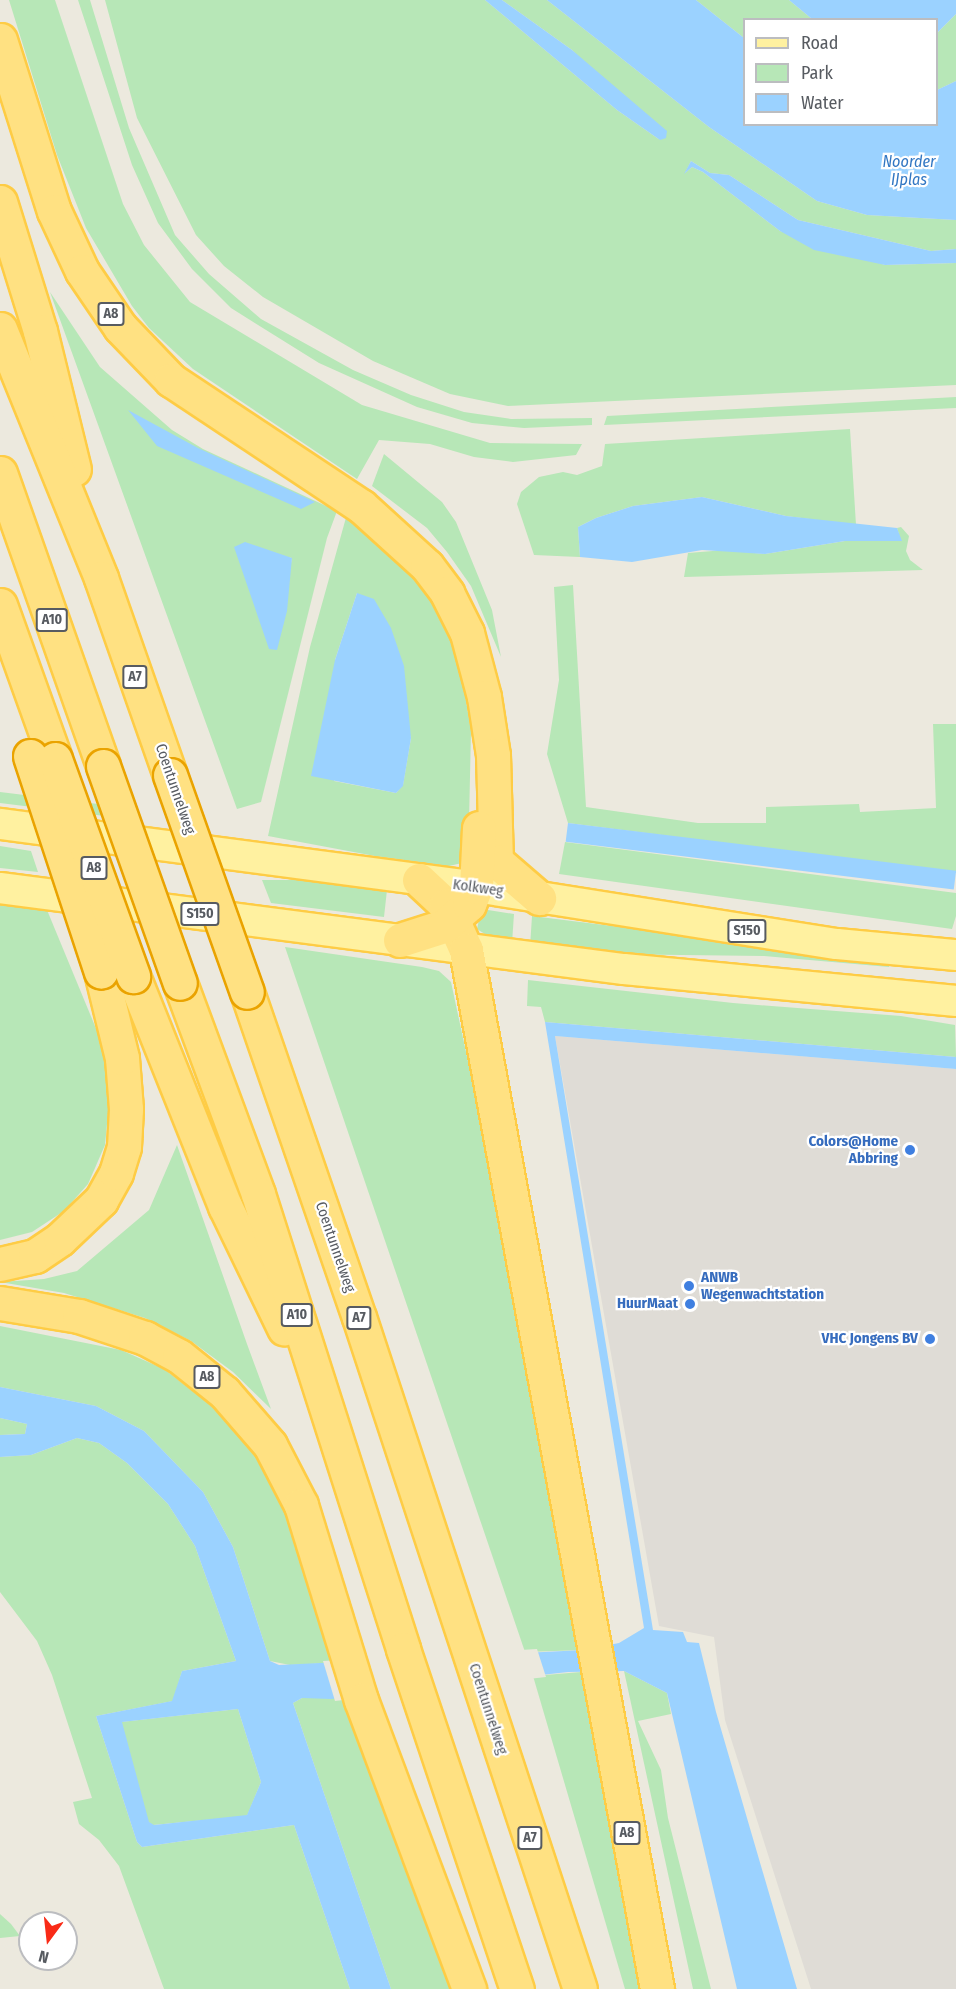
<!DOCTYPE html>
<style>
body{margin:0}
#map{position:relative;width:956px;height:1989px;overflow:hidden;background:#ece9de;font-family:"Fira Sans Condensed",sans-serif}
div>[style]{position:absolute}
.industrial>*{inset:0;background:#dfdcd6}
.green>*{inset:0;background:#b7e7b7;transform-origin:0 0}
.water>*{inset:0;background:#9bd2ff;transform-origin:0 0}
.pier>*{inset:0;background:#ece9de}
.roads{filter:drop-shadow(2px 0 #fecc45) drop-shadow(-2px 0 #fecc45) drop-shadow(0 2px #fecc45) drop-shadow(0 -2px #fecc45)}
.major>*{height:30px;margin:-15px;padding:0 15px;transform-origin:15px;border-radius:15px;background:#fff1a0}
.highway>*{height:33px;margin:-16.5px;padding:0 16.5px;transform-origin:16.5px;border-radius:16.5px;background:#ffe182}
.bridges{filter:drop-shadow(2px 0 #eaa300) drop-shadow(-2px 0 #eaa300) drop-shadow(0 2px #eaa300) drop-shadow(0 -2px #eaa300)}
.highway-bridge>*{height:33px;margin:-16.5px;padding:0 16.5px;transform-origin:16.5px;border-radius:16.5px;background:#ffe182}
.dots>*{width:16px;height:16px;translate:-50% -50%;box-sizing:border-box;border:3px solid #fff;border-radius:50%}
span{translate:-50% -50%;white-space:nowrap;text-align:center;line-height:1.15;-webkit-text-stroke:4.5px #fff;paint-order:stroke}
.shield-label span{padding:2px 4px;background:#fff;border:2px solid;border-radius:4px;-webkit-text-stroke-width:0}
.shield-label{font-size:14px;color:#575b61;font-weight:700}
.street-label{font-size:15px;color:#575b61}
.shop-label{font-size:15px;color:#366cbe;font-weight:700}
.right{translate:-100% -50%;text-align:right}
.left{translate:0 -50%;text-align:left}
.water-label{font-size:16px;color:#3277c3;font-style:italic}
.legend{position:absolute;left:743px;top:18px;width:195px;height:108px;box-sizing:border-box;background:#fff;border:2px solid #bcbdc0;margin:0;padding:8px 10px;list-style:none;font-size:18px;color:#575b61}
.legend li{display:flex;align-items:center;gap:12px;height:30px}
.legend b{width:30px;border:2px solid #bcbdc0}
.north{position:absolute;left:18px;top:1911px;width:60px;height:60px;box-sizing:border-box;background:#fff;border:2px solid #bcbdc0;border-radius:50%;rotate:195deg;font-size:16px;font-weight:700;line-height:24px;text-align:center;color:#575b61}
.north::after{content:'';display:block;margin:auto;width:21px;height:27px;background:#f92b17;clip-path:polygon(50% 0,100% 100%,50% 72%,0 100%)}
</style>
<div id="map">
<div class="industrial">
<div style="clip-path:polygon(555px 1036px,956px 1069px,956px 1989px,811px 1989px,725px 1720px,714px 1637px,659px 1626px)"></div>
</div>
<div class="green">
<div style="clip-path:polygon(9px 0,55px 0,123px 204px,144px 245px,190px 302px,362px 405px,490px 443px,582px 444px,576px 455px,513px 462px,474px 457px,430px 444px,379px 440px,357px 479px,193px 369px,149px 328px,132px 306px,86px 228px,57px 155px)"></div>
<div style="clip-path:polygon(78px 0,90px 0,129px 128px,175px 235px,209px 274px,261px 319px,353px 370px,411px 395px,464px 412px,511px 419px,592px 418px,592px 425px,524px 428px,472px 423px,417px 407px,319px 363px,231px 308px,192px 269px,158px 223px,132px 165px)"></div>
<div style="clip-path:polygon(105px 0,485px 0,617px 110px,660px 140px,572px 50px,502px 0,547px 0,709px 127px,817px 201px,867px 215px,956px 220px,956px 249px,931px 251px,798px 220px,729px 175px,710px 173px,691px 161px,685px 173px,692px 167px,703px 172px,780px 231px,885px 265px,956px 263px,956px 385px,508px 406px,450px 394px,373px 361px,263px 297px,224px 266px,196px 235px,137px 118px)"></div>
<div style="clip-path:polygon(696px 0,789px 0,812px 19px,744px 20px,744px 38px)"></div>
<div style="clip-path:polygon(956px 14px,956px 81px,937px 90px,937px 33px)"></div>
<div style="clip-path:polygon(evenodd,50px 292px,100px 367px,172px 430px,203px 449px,337px 511px,327px 538px,261px 802px,237px 809px,50px 292px,234px 547px,292px 558px,289px 574px,234px 547px)"></div>
<div style="clip-path:polygon(956px 397px,956px 408px,604px 425px,607px 416px)"></div>
<div style="clip-path:polygon(850px 429px,856px 525px,786px 516px,702px 497px,633px 506px,596px 518px,578px 527px,580px 557px,534px 555px,517px 504px,521px 492px,539px 477px,563px 472px,577px 475px,602px 466px,605px 444px)"></div>
<div style="clip-path:polygon(384px 454px,442px 502px,456px 522px,492px 610px,501px 657px,471px 586px,447px 552px,427px 528px,372px 486px)"></div>
<div style="clip-path:polygon(evenodd,347px 514px,411px 568px,438px 603px,457px 646px,471px 731px,469px 822px,462px 863px,449px 866px,375px 856px,268px 836px,310px 647px,347px 514px,357px 593px,411px 738px,403px 785px,396px 793px,334px 781px,335px 660px,357px 593px)"></div>
<div style="clip-path:polygon(901px 527px,909px 536px,906px 551px,910px 560px,923px 570px,684px 577px,688px 553px,725px 550px,765px 554px,845px 541px,901px 541px,897px 528px)"></div>
<div style="clip-path:polygon(573px 585px,586px 807px,698px 823px,766px 823px,766px 807px,859px 804px,860px 812px,936px 808px,933px 724px,956px 724px,956px 873px,568px 823px,547px 754px,559px 680px,554px 587px)"></div>
<div style="left:0;top:792px;width:109px;height:11px;rotate:7deg"></div>
<div style="clip-path:polygon(565px 842px,956px 893px,956px 916px,952px 929px,559px 874px)"></div>
<div style="clip-path:polygon(0 846px,31px 851px,38px 872px,0 868px)"></div>
<div style="clip-path:polygon(262px 880px,315px 880px,387px 890px,384px 917px,271px 903px)"></div>
<div style="clip-path:polygon(0 903px,47px 910px,102px 1043px,110px 1093px,105px 1145px,88px 1184px,64px 1211px,32px 1232px,0 1240px)"></div>
<div style="clip-path:polygon(488px 910px,514px 914px,512px 943px,491px 938px,477px 929px,480px 915px)"></div>
<div style="clip-path:polygon(532px 916px,804px 950px,890px 963px,889px 967px,764px 956px,600px 954px,530px 947px)"></div>
<div style="clip-path:polygon(285px 947px,422px 967px,439px 971px,451px 982px,492px 1173px,584px 1650px,525px 1652px)"></div>
<div style="clip-path:polygon(528px 980px,733px 1003px,901px 1016px,955px 1025px,956px 1057px,545px 1022px,541px 1007px,527px 1006px)"></div>
<div style="clip-path:polygon(177px 1145px,247px 1344px,271px 1409px,233px 1372px,191px 1341px,145px 1318px,64px 1293px,0 1282px,44px 1279px,77px 1271px,149px 1210px)"></div>
<div style="clip-path:polygon(0 1326px,121px 1350px,164px 1369px,213px 1407px,245px 1440px,271px 1476px,349px 1662px,290px 1665px,270px 1661px,233px 1547px,203px 1492px,144px 1431px,96px 1406px,0 1387px)"></div>
<div style="clip-path:polygon(0 1418px,27px 1424px,25px 1434px,0 1435px)"></div>
<div style="clip-path:polygon(77px 1438px,99px 1443px,127px 1463px,168px 1504px,195px 1546px,236px 1661px,182px 1671px,173px 1701px,96px 1716px,137px 1842px,142px 1847px,294px 1825px,350px 1989px,164px 1989px,119px 1866px,99px 1840px,79px 1824px,73px 1802px,92px 1798px,52px 1675px,37px 1641px,0 1592px,0 1457px,31px 1455px)"></div>
<div style="clip-path:polygon(593px 1671px,648px 1989px,625px 1989px,533px 1676px)"></div>
<div style="clip-path:polygon(624px 1671px,667px 1693px,671px 1714px,638px 1721px,661px 1770px,668px 1818px,711px 1989px,693px 1989px)"></div>
<div style="clip-path:polygon(363px 1695px,473px 1989px,391px 1989px,293px 1703px,302px 1698px)"></div>
<div style="clip-path:polygon(238px 1709px,261px 1782px,247px 1816px,153px 1825px,148px 1822px,121px 1722px)"></div>
<div style="clip-path:polygon(0 1914px,11px 1924px,20px 1936px,0 1938px)"></div>
</div>
<div class="water">
<div style="clip-path:polygon(485px 0,502px 0,572px 50px,667px 131px,666px 138px,660px 140px,617px 110px)"></div>
<div style="clip-path:polygon(547px 0,696px 0,744px 38px,744px 124px,936px 124px,937px 90px,956px 81px,956px 220px,867px 215px,817px 201px,709px 127px)"></div>
<div style="clip-path:polygon(789px 0,956px 0,956px 14px,937px 33px,936px 20px,812px 19px)"></div>
<div style="clip-path:polygon(691px 161px,710px 173px,729px 175px,798px 220px,931px 251px,956px 249px,956px 263px,885px 265px,814px 250px,780px 231px,703px 172px,692px 167px,684px 174px)"></div>
<div style="clip-path:polygon(128px 410px,198px 448px,315px 502px,301px 509px,157px 446px)"></div>
<div style="clip-path:polygon(702px 497px,786px 516px,897px 528px,902px 541px,845px 541px,765px 554px,702px 550px,632px 562px,580px 557px,578px 527px,596px 518px,633px 506px)"></div>
<div style="clip-path:polygon(245px 542px,292px 558px,287px 611px,277px 650px,269px 649px,234px 547px)"></div>
<div style="clip-path:polygon(357px 593px,374px 599px,391px 628px,404px 666px,411px 738px,403px 786px,396px 793px,311px 776px,335px 660px)"></div>
<div style="left:568px;top:823px;width:391px;height:19px;rotate:7deg"></div>
<div style="clip-path:polygon(evenodd,545px 1022px,956px 1057px,956px 1069px,555px 1036px,653px 1630px,683px 1632px,687px 1642px,699px 1643px,716px 1712px,797px 1989px,737px 1989px,667px 1693px,624px 1671px,568px 1672px,331px 1699px,302px 1698px,293px 1703px,391px 1989px,350px 1989px,294px 1825px,142px 1847px,137px 1842px,96px 1716px,172px 1701px,182px 1671px,236px 1661px,195px 1546px,168px 1504px,127px 1463px,99px 1443px,77px 1438px,31px 1455px,0 1457px,0 1435px,25px 1434px,27px 1424px,0 1418px,0 1387px,96px 1406px,144px 1431px,203px 1492px,233px 1547px,270px 1661px,279px 1665px,584px 1650px,619px 1643px,644px 1628px,545px 1022px,238px 1709px,261px 1782px,247px 1815px,154px 1825px,149px 1822px,122px 1722px,238px 1709px)"></div>
</div>
<div class="pier">
<div style="clip-path:polygon(537px 1649px,546px 1677px,335px 1701px,323px 1661px)"></div>
</div>
<div class="roads">
<div class="major">
<div style="left:0;top:824px;width:480px;rotate:7.5deg"></div>
<div style="left:476px;top:887px;width:365px;rotate:9deg"></div>
<div style="left:837px;top:944px;width:120px;rotate:5.3deg"></div>
<div style="left:0;top:888px;width:629px;rotate:7.4deg"></div>
<div style="left:624px;top:969px;width:334px;rotate:5.5deg"></div>
</div>
<div class="highway">
<div style="left:0;top:40px;width:179px;rotate:72.5deg"></div>
<div style="left:54px;top:211px;width:66px;rotate:65deg"></div>
<div style="left:82px;top:271px;width:68px;rotate:55.8deg"></div>
<div style="left:120px;top:327px;width:74px;rotate:46.1deg"></div>
<div style="left:171px;top:380px;width:228px;rotate:33.6deg"></div>
<div style="left:361px;top:506px;width:89px;rotate:42.3deg"></div>
<div style="left:427px;top:566px;width:34px;rotate:53deg"></div>
<div style="left:447px;top:593px;width:45px;rotate:63.4deg"></div>
<div style="left:467px;top:633px;width:66px;rotate:75.1deg"></div>
<div style="left:484px;top:697px;width:59px;rotate:81.2deg"></div>
<div style="left:493px;top:755px;width:106px;rotate:88.4deg"></div>
<div style="left:496px;top:861px;width:57px;rotate:40.7deg"></div>
<div style="left:0;top:202px;width:135px;rotate:72.8deg"></div>
<div style="left:40px;top:331px;width:142px;rotate:76.2deg"></div>
<div style="left:0;top:329px;width:269px;rotate:67.9deg"></div>
<div style="left:101px;top:578px;width:209px;rotate:70.7deg"></div>
<div style="left:0;top:473px;width:311px;rotate:70.6deg"></div>
<div style="left:0;top:605px;width:164px;rotate:70.3deg"></div>
<div style="left:419px;top:880px;width:37px;rotate:43deg"></div>
<div style="left:446px;top:905px;width:49px;rotate:66deg"></div>
<div style="left:466px;top:950px;width:1056px;rotate:79.58deg"></div>
<div style="left:400px;top:940px;width:46px;rotate:-17.7deg"></div>
<div style="left:444px;top:926px;width:33px;rotate:-41deg"></div>
<div style="left:469px;top:904px;width:18px;rotate:-68deg"></div>
<div style="left:476px;top:887px;width:59px;rotate:-87.1deg"></div>
<div style="left:133px;top:976px;width:248px;rotate:68.2deg"></div>
<div style="left:225px;top:1206px;width:136px;rotate:64.2deg"></div>
<div style="left:180px;top:983px;width:225px;rotate:69.7deg"></div>
<div style="left:258px;top:1194px;width:478px;rotate:72.3deg"></div>
<div style="left:403px;top:1649px;width:359px;rotate:71.5deg"></div>
<div style="left:247px;top:992px;width:344px;rotate:71deg"></div>
<div style="left:359px;top:1317px;width:707px;rotate:71.8deg"></div>
<div style="left:0;top:1264px;width:36px;rotate:-13deg"></div>
<div style="left:35px;top:1256px;width:30px;rotate:-34deg"></div>
<div style="left:60px;top:1239px;width:57px;rotate:-43.6deg"></div>
<div style="left:101px;top:1200px;width:31px;rotate:-61deg"></div>
<div style="left:116px;top:1173px;width:27px;rotate:-73deg"></div>
<div style="left:124px;top:1147px;width:38px;rotate:-87deg"></div>
<div style="left:126px;top:1109px;width:51px;rotate:-94.5deg"></div>
<div style="left:122px;top:1058px;width:89px;rotate:-103.7deg"></div>
<div style="left:0;top:1303px;width:80px;rotate:9.3deg"></div>
<div style="left:79px;top:1316px;width:70px;rotate:18.4deg"></div>
<div style="left:145px;top:1338px;width:38px;rotate:28deg"></div>
<div style="left:179px;top:1356px;width:58px;rotate:38.7deg"></div>
<div style="left:224px;top:1392px;width:70px;rotate:49deg"></div>
<div style="left:270px;top:1445px;width:68px;rotate:62.7deg"></div>
<div style="left:301px;top:1505px;width:204px;rotate:72.9deg"></div>
<div style="left:361px;top:1700px;width:309px;rotate:69.5deg"></div>
</div>
</div>
<div class="bridges">
<div class="highway-bridge">
<div style="left:30px;top:756px;width:227px;rotate:71.8deg"></div>
<div style="left:55px;top:759px;width:231px;rotate:70.2deg"></div>
<div style="left:103px;top:766px;width:230px;rotate:70.5deg"></div>
<div style="left:170px;top:775px;width:230px;rotate:70.5deg"></div>
</div>
</div>
<div class="dots">
<div style="left:910px;top:1150px;background:#3f7fe0"></div>
<div style="left:689px;top:1286px;background:#3f7fe0"></div>
<div style="left:690px;top:1304px;background:#3f7fe0"></div>
<div style="left:930px;top:1339px;background:#3f7fe0"></div>
</div>
<div class="shield-label">
<span style="left:111px;top:314px">A8</span>
<span style="left:52px;top:620px">A10</span>
<span style="left:135px;top:677px">A7</span>
<span style="left:94px;top:868px">A8</span>
<span style="left:200px;top:914px">S150</span>
<span style="left:747px;top:931px">S150</span>
<span style="left:297px;top:1315px">A10</span>
<span style="left:359px;top:1318px">A7</span>
<span style="left:207px;top:1377px">A8</span>
<span style="left:627px;top:1833px">A8</span>
<span style="left:530px;top:1838px">A7</span>
</div>
<div class="street-label">
<span style="left:175px;top:789px;rotate:71deg">Coentunnelweg</span>
<span style="left:478px;top:888px;rotate:8deg">Kolkweg</span>
<span style="left:335px;top:1247px;rotate:71deg">Coentunnelweg</span>
<span style="left:488px;top:1709px;rotate:72deg">Coentunnelweg</span>
</div>
<div class="shop-label">
<span class="right" style="left:898px;top:1150px">Colors@Home<br>Abbring</span>
<span class="left" style="left:701px;top:1286px">ANWB<br>Wegenwachtstation</span>
<span class="right" style="left:678px;top:1304px">HuurMaat</span>
<span class="right" style="left:918px;top:1339px">VHC Jongens BV</span>
</div>
<div class="water-label">
<span style="left:909px;top:171px">Noorder<br>IJplas</span>
</div>
<ul class="legend">
<li><b style="height:8px;background:#fff1a0"></b>Road</li>
<li><b style="height:16px;background:#b7e7b7"></b>Park</li>
<li><b style="height:16px;background:#9bd2ff"></b>Water</li>
</ul>
<div class="north">N</div>
</div>
